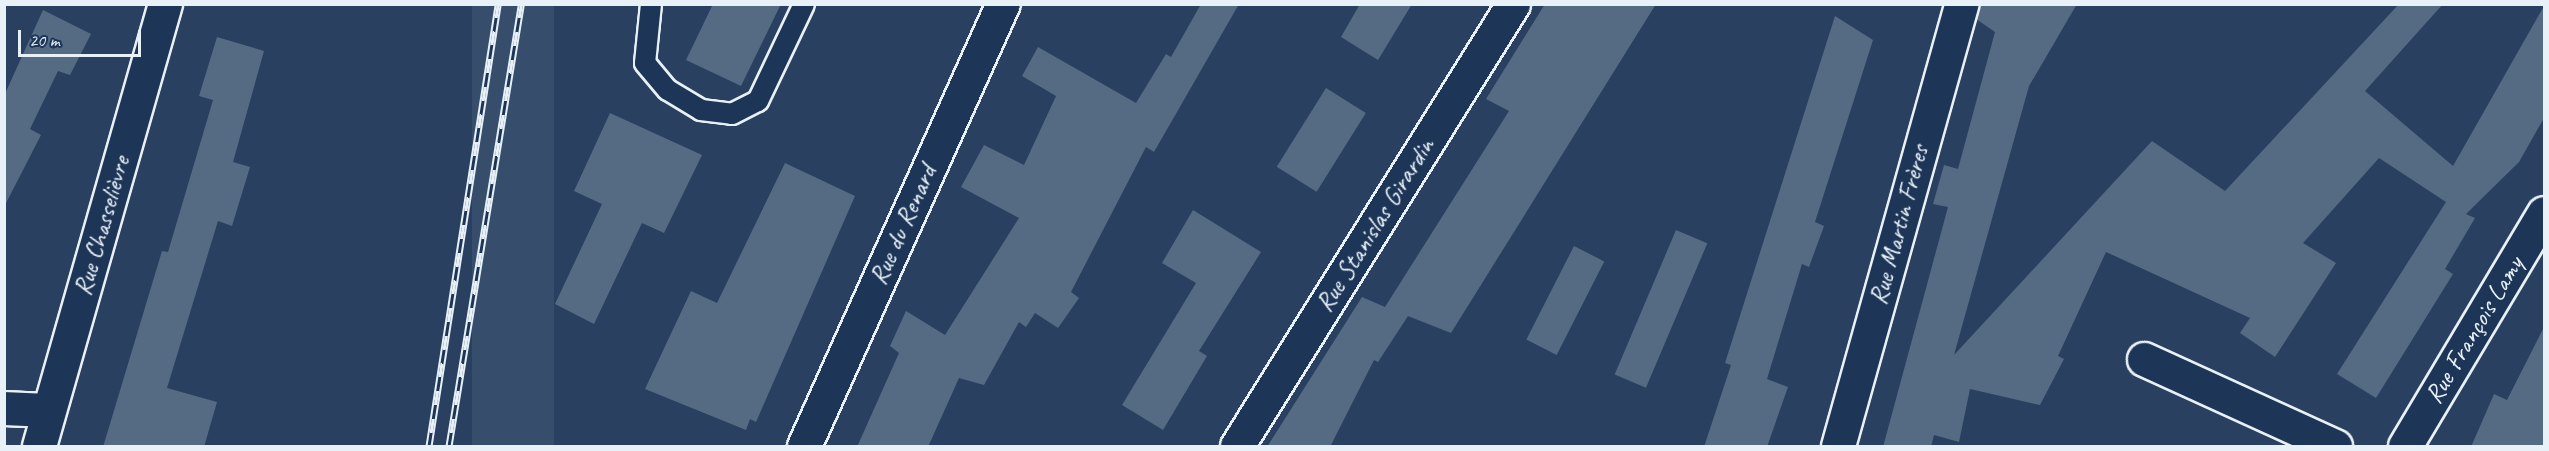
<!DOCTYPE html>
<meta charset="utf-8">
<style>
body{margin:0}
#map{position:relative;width:2549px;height:451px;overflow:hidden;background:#294061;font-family:Caveat,sans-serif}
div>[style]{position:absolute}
.built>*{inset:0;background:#364d6b;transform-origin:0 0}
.building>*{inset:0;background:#556a83;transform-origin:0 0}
.roads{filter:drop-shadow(2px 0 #e8f1f8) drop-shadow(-2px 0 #e8f1f8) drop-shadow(0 2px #e8f1f8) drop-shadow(0 -2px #e8f1f8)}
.service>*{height:20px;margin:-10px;padding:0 10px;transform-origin:10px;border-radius:10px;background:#1d3557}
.minor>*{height:33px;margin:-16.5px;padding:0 16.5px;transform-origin:16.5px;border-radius:16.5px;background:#1d3557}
.tertiary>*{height:33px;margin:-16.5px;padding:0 16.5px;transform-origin:16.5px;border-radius:16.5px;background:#1d3557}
.rail>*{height:7px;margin-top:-3.5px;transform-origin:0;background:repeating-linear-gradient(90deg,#1d3557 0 14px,#e8f1f8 0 28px);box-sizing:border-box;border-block:2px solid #e8f1f8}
span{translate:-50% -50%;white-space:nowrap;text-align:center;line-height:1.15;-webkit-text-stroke:5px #1d3557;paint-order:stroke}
.street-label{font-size:26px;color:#e8f1f8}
.frame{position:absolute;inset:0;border:6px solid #e8f1f8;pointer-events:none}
.scale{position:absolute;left:18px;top:30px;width:123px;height:27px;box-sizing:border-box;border:3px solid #e8f1f8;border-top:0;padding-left:8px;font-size:18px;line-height:21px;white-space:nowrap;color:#e8f1f8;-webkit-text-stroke:4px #1d3557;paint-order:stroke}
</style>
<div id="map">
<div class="built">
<div style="left:472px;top:5px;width:82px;height:447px"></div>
</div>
<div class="building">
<div style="clip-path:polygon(713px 4px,781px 4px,741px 86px,686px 60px)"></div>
<div style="clip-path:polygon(1201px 4px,1239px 4px,1154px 152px,1146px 147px,1071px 292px,1079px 298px,1058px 328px,1035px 313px,1026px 327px,1019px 322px,984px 385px,959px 378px,928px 447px,857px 447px,899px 353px,890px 346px,906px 311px,945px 335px,1019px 218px,961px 187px,984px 145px,1024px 165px,1056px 96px,1022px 76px,1038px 47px,1136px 103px,1166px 54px,1171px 57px)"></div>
<div style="clip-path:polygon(1360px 4px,1412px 4px,1378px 60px,1341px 37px)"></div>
<div style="clip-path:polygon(1545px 4px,1656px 4px,1451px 333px,1390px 309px,1408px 316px,1378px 362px,1374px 360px,1330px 447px,1267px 447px,1362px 297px,1385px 307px,1509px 111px,1486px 99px)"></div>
<div style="clip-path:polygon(1979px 4px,2077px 4px,2029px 86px,1954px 355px,2152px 141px,2225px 191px,2399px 4px,2443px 4px,2365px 91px,2453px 166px,2544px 6px,2544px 118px,2519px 162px,2466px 214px,2475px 218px,2445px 269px,2453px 274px,2376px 398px,2337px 374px,2446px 202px,2379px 158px,2303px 243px,2336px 263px,2275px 357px,2240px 333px,2250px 318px,2106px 252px,2058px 356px,2064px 359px,2040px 405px,1970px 389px,1959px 442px,1934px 435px,1931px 447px,1883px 447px,1948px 207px,1933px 204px,1944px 165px,1958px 169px,1995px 32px,1976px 19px)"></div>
<div style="clip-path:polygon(43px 10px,91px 34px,70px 75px,58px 71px,30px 129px,41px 135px,4px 207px,4px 96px)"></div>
<div style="clip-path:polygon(1835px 16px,1873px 40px,1815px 222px,1824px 226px,1809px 267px,1802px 264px,1767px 379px,1788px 387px,1767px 447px,1704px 447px,1731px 365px,1725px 363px)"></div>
<div style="clip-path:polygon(217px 37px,264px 51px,233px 162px,250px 167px,232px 226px,218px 221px,167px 388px,217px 402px,204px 447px,103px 447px,162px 251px,168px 252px,213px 100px,199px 96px)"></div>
<div style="left:1326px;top:88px;width:47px;height:93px;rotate:32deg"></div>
<div style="clip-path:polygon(610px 113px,702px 155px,664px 233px,642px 223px,594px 324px,555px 304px,602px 204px,574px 191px)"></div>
<div style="clip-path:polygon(785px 163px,855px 196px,756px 422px,750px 419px,746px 430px,645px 389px,691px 291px,717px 303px)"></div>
<div style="clip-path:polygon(1193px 210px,1261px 252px,1199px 351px,1207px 356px,1163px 430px,1122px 405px,1196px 283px,1162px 263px)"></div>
<div style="left:1676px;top:230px;width:34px;height:157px;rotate:23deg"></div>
<div style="left:1574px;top:246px;width:34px;height:105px;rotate:27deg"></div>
<div style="clip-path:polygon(2544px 327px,2544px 447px,2471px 447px,2494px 394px,2507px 400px)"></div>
</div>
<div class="roads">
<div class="service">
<div style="left:651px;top:4px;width:59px;rotate:95.8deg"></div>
<div style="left:645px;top:63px;width:35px;rotate:50deg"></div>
<div style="left:668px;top:90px;width:39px;rotate:31deg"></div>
<div style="left:701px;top:110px;width:31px;rotate:7deg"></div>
<div style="left:732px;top:114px;width:29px;rotate:-27deg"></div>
<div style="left:758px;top:101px;width:107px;rotate:-64.6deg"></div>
</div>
<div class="minor">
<div style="left:2144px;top:359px;width:210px;rotate:24.5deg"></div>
<div style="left:4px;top:408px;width:44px;rotate:2.6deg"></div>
<div style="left:1838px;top:446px;width:459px;rotate:-74.4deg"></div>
<div style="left:2405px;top:446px;width:271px;rotate:-59.2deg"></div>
</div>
<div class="tertiary">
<div style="left:39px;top:446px;width:460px;rotate:-74.1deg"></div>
<div style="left:804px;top:446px;width:485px;rotate:-65.8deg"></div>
<div style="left:1237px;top:446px;width:521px;rotate:-58.02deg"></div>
</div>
</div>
<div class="rail">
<div style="left:429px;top:446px;width:447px;rotate:-81.1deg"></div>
<div style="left:449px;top:446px;width:448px;rotate:-80.7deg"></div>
</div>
<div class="street-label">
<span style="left:903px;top:225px;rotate:-66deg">Rue du Renard</span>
<span style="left:1375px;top:225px;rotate:-58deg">Rue Stanislas Girardin</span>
<span style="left:1899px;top:225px;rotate:-75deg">Rue Martin Frères</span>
<span style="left:102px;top:226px;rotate:-74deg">Rue Chasselièvre</span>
<span style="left:2474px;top:330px;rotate:-59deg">Rue François Lamy</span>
</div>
<div class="frame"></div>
<div class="scale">20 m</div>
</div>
